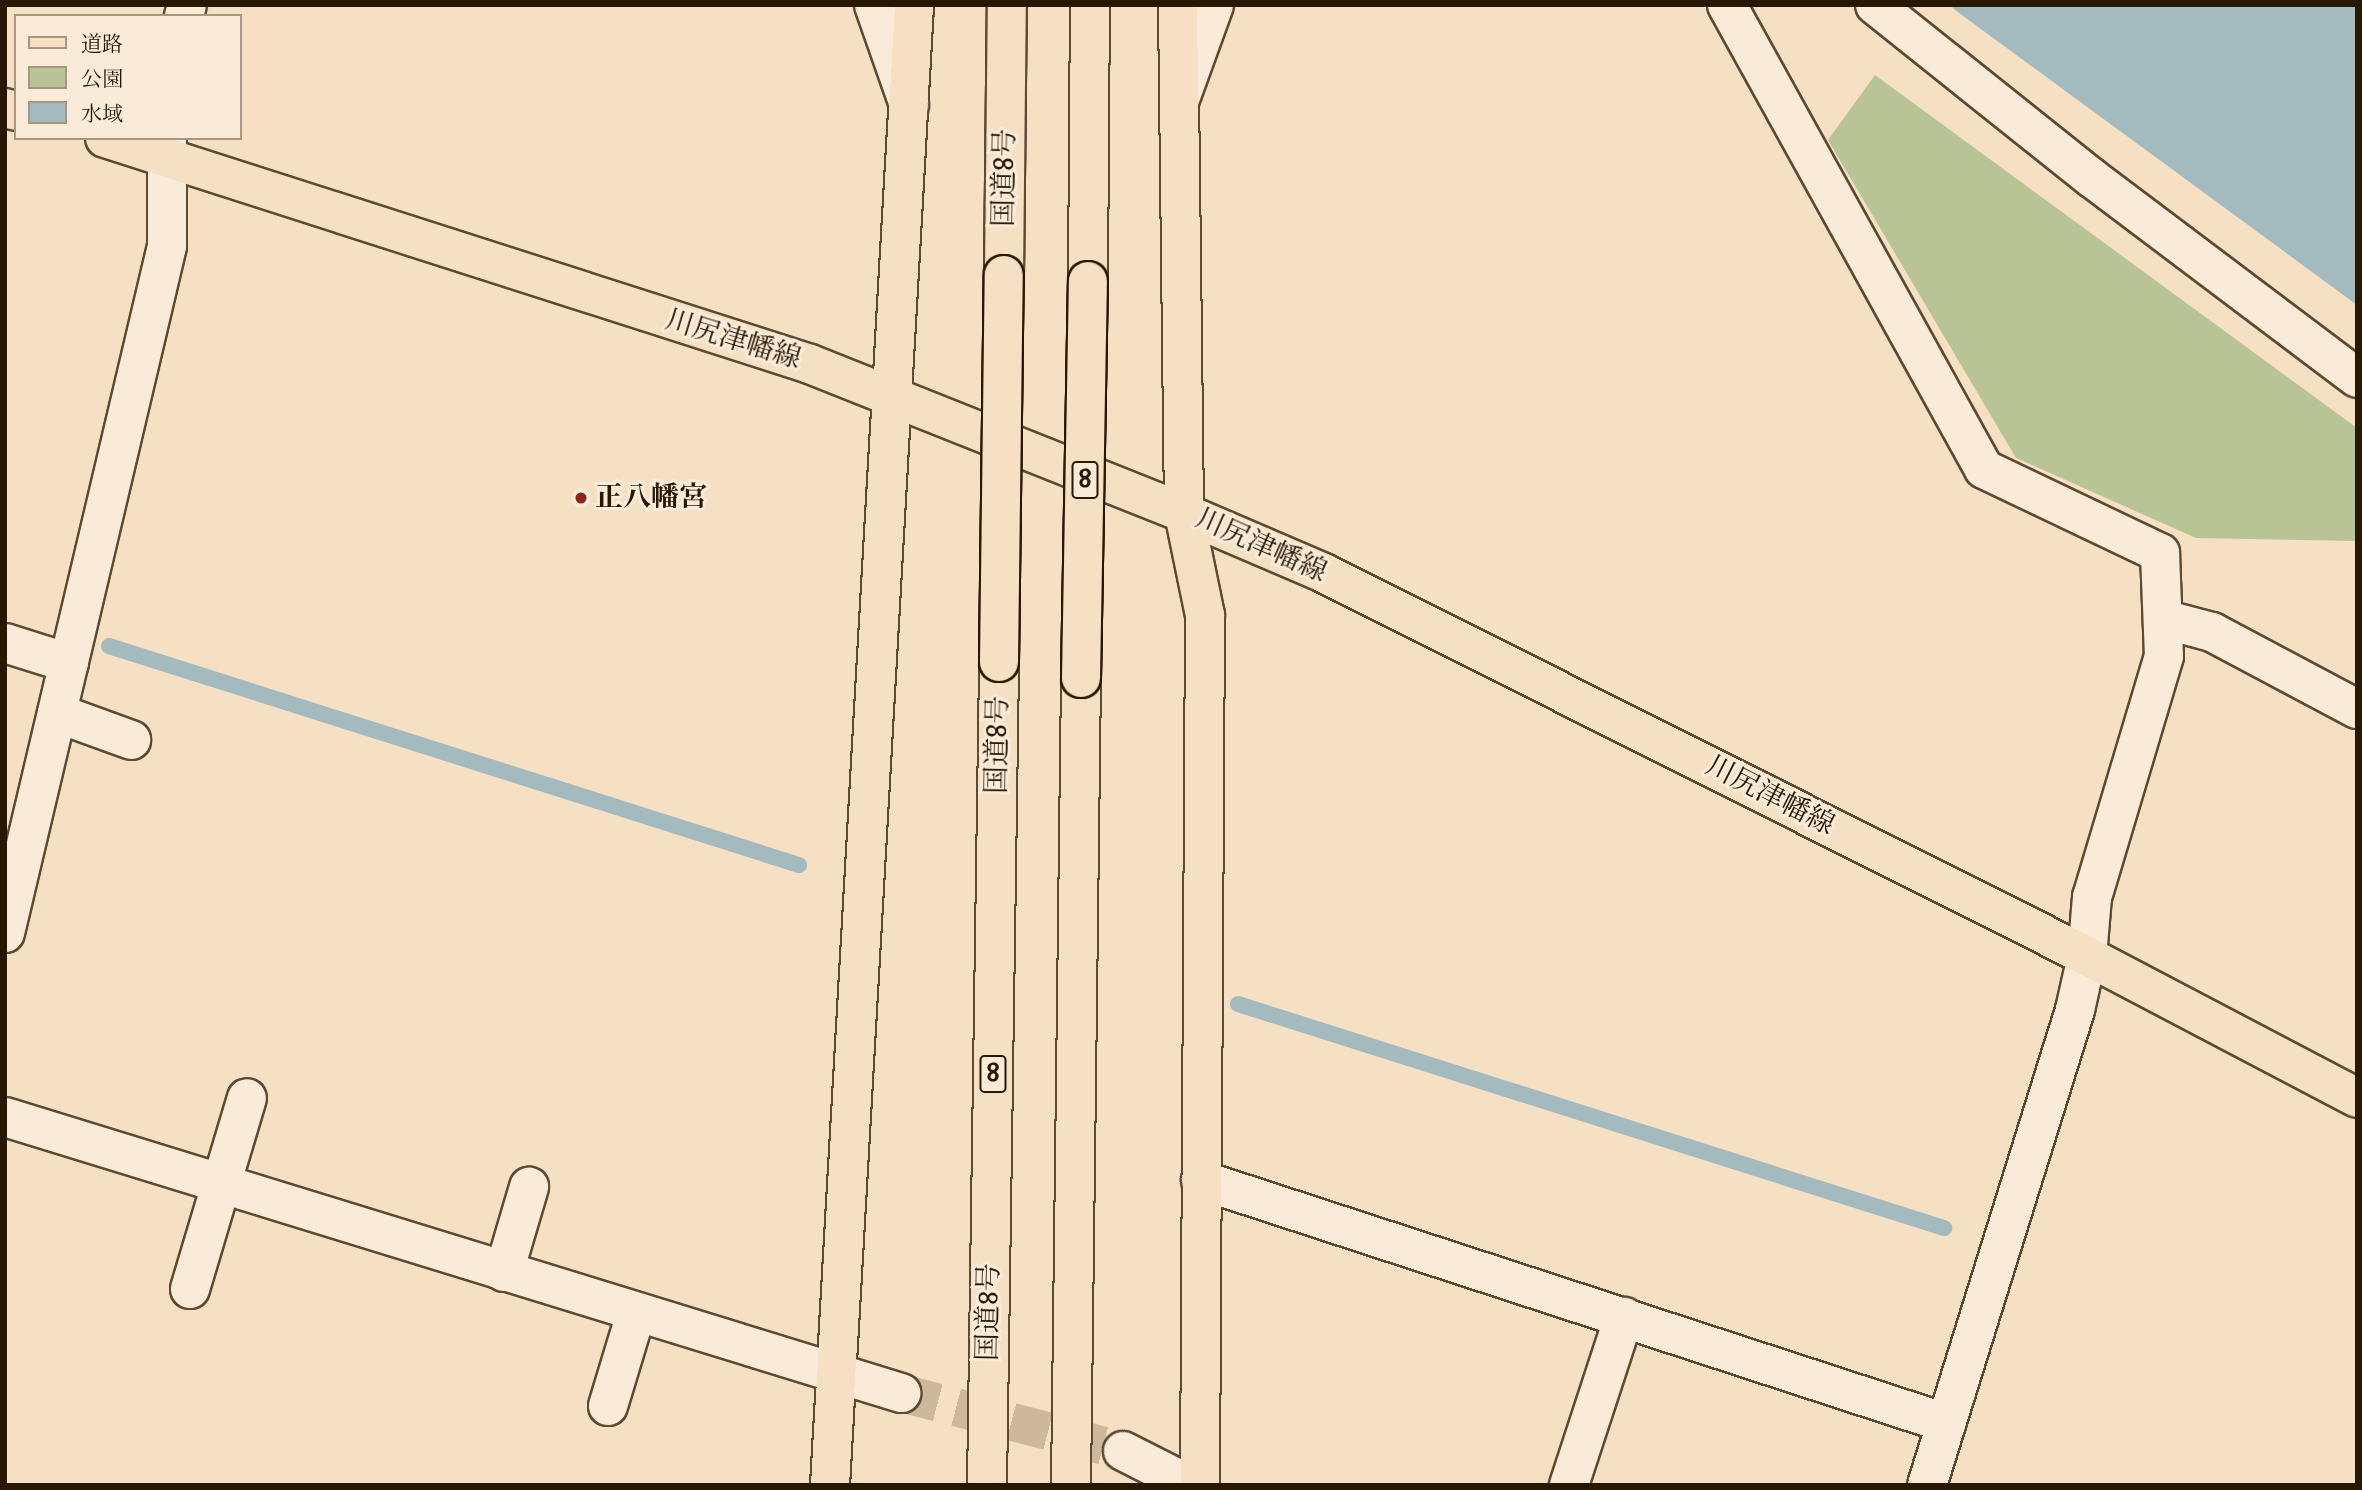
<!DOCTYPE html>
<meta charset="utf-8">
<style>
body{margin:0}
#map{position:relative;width:2362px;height:1490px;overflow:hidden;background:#f6e0c3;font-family:"IM FELL DW Pica","Noto Serif JP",serif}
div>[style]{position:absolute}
.green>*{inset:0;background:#b8c396}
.water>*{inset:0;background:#a3babf}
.stream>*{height:16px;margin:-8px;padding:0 8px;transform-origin:8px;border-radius:8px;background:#a3babf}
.minor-tunnel>*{height:38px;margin-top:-19px;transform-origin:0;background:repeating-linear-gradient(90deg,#cdb89c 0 38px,transparent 0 57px)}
.roads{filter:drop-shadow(2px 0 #5c4a32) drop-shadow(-2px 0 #5c4a32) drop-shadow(0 2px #5c4a32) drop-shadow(0 -2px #5c4a32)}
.minor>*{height:38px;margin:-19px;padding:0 19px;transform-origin:19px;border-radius:19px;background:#f9ebd8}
.major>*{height:38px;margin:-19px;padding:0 19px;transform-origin:19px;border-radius:19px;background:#f6e0c3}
.highway>*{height:38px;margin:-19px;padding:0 19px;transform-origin:19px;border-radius:19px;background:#f6e0c3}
.bridges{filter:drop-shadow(2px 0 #291801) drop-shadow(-2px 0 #291801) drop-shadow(0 2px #291801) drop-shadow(0 -2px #291801)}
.highway-bridge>*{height:38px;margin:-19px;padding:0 19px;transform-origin:19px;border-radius:19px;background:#f6e0c3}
.dots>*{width:19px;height:19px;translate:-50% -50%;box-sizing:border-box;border:4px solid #f9ebd8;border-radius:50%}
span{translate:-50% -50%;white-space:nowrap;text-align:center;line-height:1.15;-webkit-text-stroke:6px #f9ebd8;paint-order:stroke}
.shield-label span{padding:2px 5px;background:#f9ebd8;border:2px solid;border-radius:5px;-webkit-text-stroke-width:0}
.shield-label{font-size:26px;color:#291801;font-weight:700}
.street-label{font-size:28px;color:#291801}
.poi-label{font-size:28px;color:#291801;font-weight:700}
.left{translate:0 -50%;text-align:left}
.frame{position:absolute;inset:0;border:7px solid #291801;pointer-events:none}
.legend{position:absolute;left:14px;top:14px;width:228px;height:126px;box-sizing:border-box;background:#f9ebd8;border:2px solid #a69782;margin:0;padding:9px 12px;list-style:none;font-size:21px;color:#291801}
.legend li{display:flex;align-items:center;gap:14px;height:35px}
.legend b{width:35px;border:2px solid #a69782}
</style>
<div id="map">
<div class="green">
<div style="clip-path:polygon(1875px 75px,2357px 428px,2357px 541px,2196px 538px,2016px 458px,1828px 140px)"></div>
</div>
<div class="water">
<div style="clip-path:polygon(1950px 5px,2357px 5px,2357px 305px,1955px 10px)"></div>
</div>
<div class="stream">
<div style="left:109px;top:646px;width:724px;rotate:17.61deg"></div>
<div style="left:1238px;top:1004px;width:741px;rotate:17.6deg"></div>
</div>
<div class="minor-tunnel">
<div style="left:901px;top:1393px;width:229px;rotate:14.6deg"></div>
</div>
<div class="roads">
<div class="minor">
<div style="left:874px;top:5px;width:106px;rotate:70.7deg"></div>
<div style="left:1727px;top:5px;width:530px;rotate:61.02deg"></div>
<div style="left:1984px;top:469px;width:195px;rotate:25.5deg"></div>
<div style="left:2160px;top:553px;width:103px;rotate:87.8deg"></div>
<div style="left:2164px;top:656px;width:252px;rotate:106.6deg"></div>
<div style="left:2092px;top:897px;width:59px;rotate:94.8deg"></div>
<div style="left:2087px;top:956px;width:55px;rotate:102.5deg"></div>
<div style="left:2075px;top:1010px;width:498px;rotate:107.3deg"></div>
<div style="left:1875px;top:5px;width:278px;rotate:38.6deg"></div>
<div style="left:2092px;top:178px;width:332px;rotate:37deg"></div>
<div style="left:184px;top:16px;width:11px;rotate:-75deg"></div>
<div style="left:1180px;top:99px;width:100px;rotate:-70.1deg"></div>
<div style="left:2163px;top:619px;width:51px;rotate:14.9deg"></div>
<div style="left:2212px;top:632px;width:164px;rotate:28deg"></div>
<div style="left:5px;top:643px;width:67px;rotate:17.4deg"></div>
<div style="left:57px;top:713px;width:79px;rotate:20deg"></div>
<div style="left:5px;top:933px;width:706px;rotate:-76.73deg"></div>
<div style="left:167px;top:246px;width:108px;rotate:-90deg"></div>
<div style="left:5px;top:1117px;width:938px;rotate:17.12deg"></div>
<div style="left:1201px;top:1180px;width:784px;rotate:18.07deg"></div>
<div style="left:504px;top:1272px;width:89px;rotate:-73.6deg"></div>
<div style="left:190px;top:1289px;width:199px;rotate:-73.4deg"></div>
<div style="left:608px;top:1406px;width:97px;rotate:-73.2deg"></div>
<div style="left:1123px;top:1451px;width:75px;rotate:26.9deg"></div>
<div style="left:1569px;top:1485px;width:177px;rotate:-71.9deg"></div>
</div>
<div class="major">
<div style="left:5px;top:108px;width:11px;rotate:15deg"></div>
<div style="left:105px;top:138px;width:740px;rotate:17.77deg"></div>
<div style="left:810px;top:364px;width:403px;rotate:21.7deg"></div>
<div style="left:1184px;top:513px;width:152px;rotate:23.2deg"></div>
<div style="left:1324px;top:573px;width:854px;rotate:26.66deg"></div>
<div style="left:2087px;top:956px;width:305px;rotate:27.7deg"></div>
</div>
<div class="highway">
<div style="left:1178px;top:5px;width:508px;rotate:89.32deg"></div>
<div style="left:1184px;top:513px;width:104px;rotate:78.4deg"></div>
<div style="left:1205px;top:615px;width:870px;rotate:90.33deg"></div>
<div style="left:1004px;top:275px;width:270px;rotate:-89.4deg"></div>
<div style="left:1088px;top:281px;width:276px;rotate:-89.6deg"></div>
<div style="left:830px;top:1485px;width:1482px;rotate:-86.75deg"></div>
<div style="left:987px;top:1485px;width:823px;rotate:-89.16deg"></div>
<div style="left:1071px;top:1485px;width:807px;rotate:-89.29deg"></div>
</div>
</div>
<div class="bridges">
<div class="highway-bridge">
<div style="left:999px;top:662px;width:387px;rotate:-89.3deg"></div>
<div style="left:1081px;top:678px;width:397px;rotate:-89deg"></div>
</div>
</div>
<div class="dots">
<div style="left:581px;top:498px;background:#8f2418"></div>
</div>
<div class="shield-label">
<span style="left:1085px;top:480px">8</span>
<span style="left:993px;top:1074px">8</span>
</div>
<div class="street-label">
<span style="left:1005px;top:178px;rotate:-89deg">国道8号</span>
<span style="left:733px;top:340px;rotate:17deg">川尻津幡線</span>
<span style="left:1261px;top:546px;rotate:24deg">川尻津幡線</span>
<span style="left:998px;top:745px;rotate:-89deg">国道8号</span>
<span style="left:1770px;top:796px;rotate:27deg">川尻津幡線</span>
<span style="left:989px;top:1312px;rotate:-89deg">国道8号</span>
</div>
<div class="poi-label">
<span class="left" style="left:595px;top:498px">正八幡宮</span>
</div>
<div class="frame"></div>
<ul class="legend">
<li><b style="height:9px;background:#f6e0c3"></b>道路</li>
<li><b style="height:19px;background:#b8c396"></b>公園</li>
<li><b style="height:19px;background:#a3babf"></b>水域</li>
</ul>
</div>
